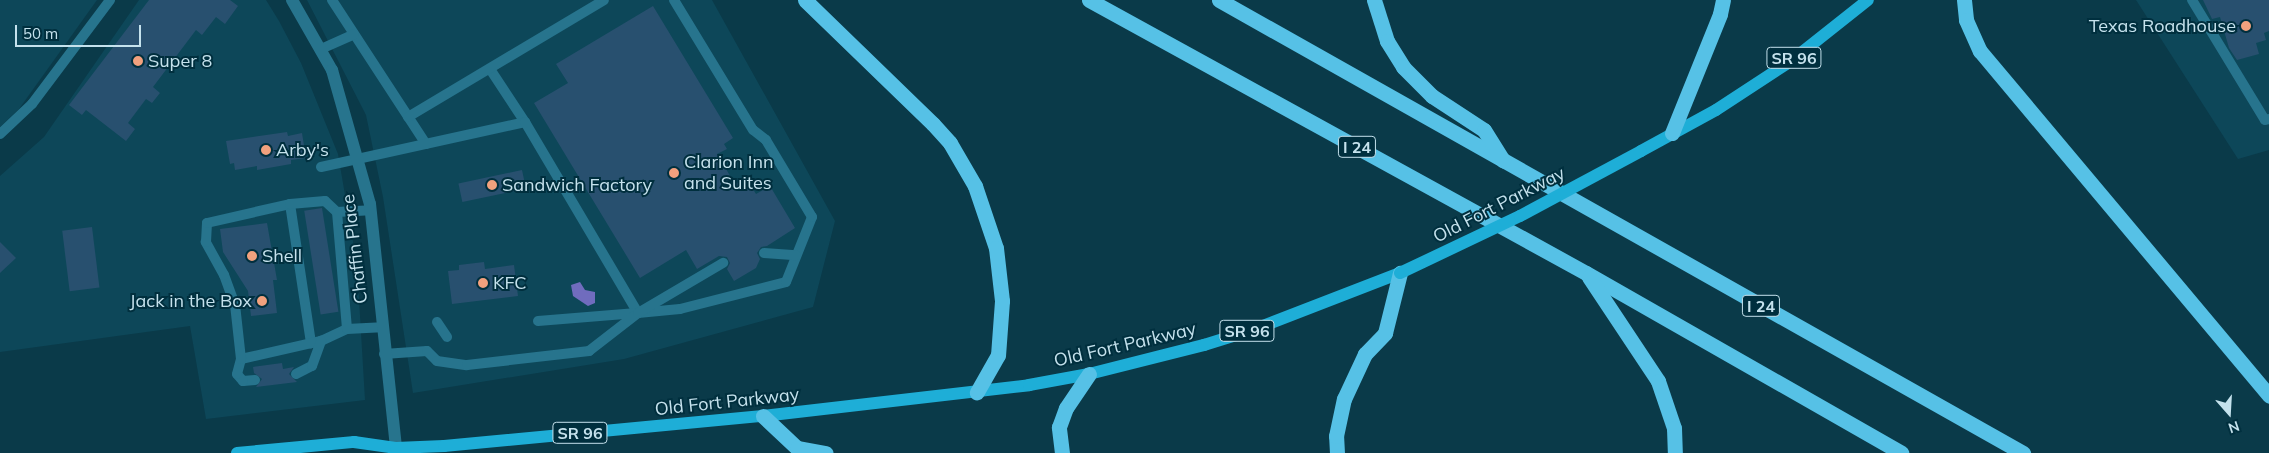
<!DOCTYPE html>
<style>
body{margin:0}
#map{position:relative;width:2269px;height:453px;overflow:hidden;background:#0a3a49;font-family:Mulish,sans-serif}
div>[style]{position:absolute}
.built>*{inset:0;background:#0d4759}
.water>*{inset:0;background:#706cbe}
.building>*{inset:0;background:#28506f;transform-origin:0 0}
.service>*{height:10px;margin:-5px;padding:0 5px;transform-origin:5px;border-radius:5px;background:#27748d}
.tertiary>*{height:12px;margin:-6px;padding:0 6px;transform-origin:6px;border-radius:6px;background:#27748d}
.primary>*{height:12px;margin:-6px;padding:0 6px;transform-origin:6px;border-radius:6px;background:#1eaed7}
.motorway>*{height:15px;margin:-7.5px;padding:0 7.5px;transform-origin:7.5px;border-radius:7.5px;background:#56c1e6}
.primary-bridge>*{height:12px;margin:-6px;padding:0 6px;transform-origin:6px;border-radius:6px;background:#1eaed7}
.dots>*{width:14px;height:14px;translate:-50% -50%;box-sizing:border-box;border:2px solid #002f3e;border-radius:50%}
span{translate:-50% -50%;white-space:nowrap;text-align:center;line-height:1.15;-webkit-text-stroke:4px #002f3e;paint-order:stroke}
.shield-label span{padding:1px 4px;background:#002f3e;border:1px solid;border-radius:4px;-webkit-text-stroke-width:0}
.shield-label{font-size:16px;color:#c5e2ed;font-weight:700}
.poi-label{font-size:18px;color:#c5e2ed}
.right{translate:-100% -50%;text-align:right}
.left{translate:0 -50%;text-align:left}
.street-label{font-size:18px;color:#c5e2ed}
.north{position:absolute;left:2204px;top:388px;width:50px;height:50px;-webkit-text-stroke:4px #002f3e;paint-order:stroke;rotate:161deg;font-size:14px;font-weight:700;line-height:20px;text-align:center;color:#c5e2ed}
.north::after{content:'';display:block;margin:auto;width:18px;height:22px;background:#c5e2ed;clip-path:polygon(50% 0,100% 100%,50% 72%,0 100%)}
.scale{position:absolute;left:15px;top:25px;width:126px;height:22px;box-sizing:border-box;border:2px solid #c5e2ed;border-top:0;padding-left:6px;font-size:15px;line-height:18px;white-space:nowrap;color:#c5e2ed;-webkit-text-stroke:4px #002f3e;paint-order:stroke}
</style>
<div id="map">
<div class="built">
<div style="clip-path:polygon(0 0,97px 0,19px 109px,0 127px)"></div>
<div style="clip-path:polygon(139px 0,266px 0,279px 21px,301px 63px,338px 154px,357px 265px,365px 400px,206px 419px,190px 326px,0 352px,0 176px,44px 137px)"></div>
<div style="clip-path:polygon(307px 0,712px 0,835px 221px,813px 307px,624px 359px,413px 393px,383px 197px,366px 115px)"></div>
<div style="clip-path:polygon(2136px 0,2269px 0,2269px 150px,2238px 159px)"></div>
</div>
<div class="water">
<div style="clip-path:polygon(580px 282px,585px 290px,595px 292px,595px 303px,588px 306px,573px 296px,571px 285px)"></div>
</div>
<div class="building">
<div style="clip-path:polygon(149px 0,230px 0,238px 6px,225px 24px,216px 17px,202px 35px,196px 30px,153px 87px,160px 93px,152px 103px,146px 99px,128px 123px,135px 129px,126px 141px,86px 110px,82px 115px,69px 105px)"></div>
<div style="clip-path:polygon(2203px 0,2269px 0,2269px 31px,2264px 33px,2266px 40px,2256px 43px,2259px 54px,2237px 60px,2229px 48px,2220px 17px,2212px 19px)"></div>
<div style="clip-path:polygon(653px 6px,733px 138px,724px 144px,727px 149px,717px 154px,735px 184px,746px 178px,756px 194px,770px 186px,795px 228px,767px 246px,761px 247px,757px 253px,760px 259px,756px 268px,734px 281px,727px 269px,730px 263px,727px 257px,719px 256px,697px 269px,686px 250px,640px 278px,534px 103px,568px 83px,556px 64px)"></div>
<div style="clip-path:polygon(287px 132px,288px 136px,302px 133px,306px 158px,291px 160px,291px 164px,257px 170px,257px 166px,235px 170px,234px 163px,230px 164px,226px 141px)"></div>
<div style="left:522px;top:170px;width:19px;height:65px;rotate:78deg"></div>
<div style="left:322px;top:208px;width:105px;height:18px;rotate:81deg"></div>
<div style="clip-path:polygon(267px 223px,277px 280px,273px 280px,277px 313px,251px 316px,248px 291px,223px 252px,220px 229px)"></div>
<div style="left:92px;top:227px;width:61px;height:30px;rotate:83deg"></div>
<div style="clip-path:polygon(0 242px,16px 258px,0 273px)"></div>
<div style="clip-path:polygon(484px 262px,485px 269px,514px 265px,518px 296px,452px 304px,448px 271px,459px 270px,459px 265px)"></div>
<div style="clip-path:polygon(282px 363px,283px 369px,294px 367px,289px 374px,297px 382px,256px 387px,262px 379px,254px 373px,253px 367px)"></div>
</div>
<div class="service">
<div style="left:332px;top:0;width:172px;rotate:56.9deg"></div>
<div style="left:2192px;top:0;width:140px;rotate:58.7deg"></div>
<div style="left:2265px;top:120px;width:4px;rotate:-14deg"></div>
<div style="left:321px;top:49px;width:36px;rotate:-24deg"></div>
<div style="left:490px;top:69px;width:64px;rotate:56.6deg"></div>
<div style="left:408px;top:117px;width:228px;rotate:-30.8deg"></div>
<div style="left:0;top:134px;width:44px;rotate:-43.2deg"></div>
<div style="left:32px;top:104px;width:130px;rotate:-53.1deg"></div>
<div style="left:321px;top:167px;width:209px;rotate:-12.4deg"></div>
<div style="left:525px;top:122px;width:222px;rotate:59.4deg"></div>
<div style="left:638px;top:313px;width:42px;rotate:-5.4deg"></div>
<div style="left:680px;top:309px;width:109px;rotate:-14.3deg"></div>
<div style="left:786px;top:282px;width:70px;rotate:-68.2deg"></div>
<div style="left:812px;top:217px;width:90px;rotate:-120.9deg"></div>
<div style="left:766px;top:140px;width:16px;rotate:-142deg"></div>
<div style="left:753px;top:130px;width:152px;rotate:-121.3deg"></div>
<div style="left:290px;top:204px;width:141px;rotate:81.4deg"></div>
<div style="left:337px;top:212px;width:33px;rotate:-3deg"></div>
<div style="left:764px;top:253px;width:32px;rotate:4deg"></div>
<div style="left:538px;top:321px;width:99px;rotate:-4.6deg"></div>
<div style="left:437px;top:322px;width:18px;rotate:56deg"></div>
<div style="left:384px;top:354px;width:43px;rotate:-4deg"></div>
<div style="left:427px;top:351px;width:14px;rotate:45deg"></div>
<div style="left:437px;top:361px;width:30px;rotate:8deg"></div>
<div style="left:467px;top:365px;width:123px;rotate:-6.5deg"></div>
<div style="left:589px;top:351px;width:62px;rotate:-37.8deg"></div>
<div style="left:638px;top:313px;width:99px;rotate:-30.5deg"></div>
<div style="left:241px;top:359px;width:82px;rotate:-12.7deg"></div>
<div style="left:321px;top:341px;width:29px;rotate:-25deg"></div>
<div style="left:347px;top:329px;width:34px;rotate:-3deg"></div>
<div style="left:296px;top:374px;width:18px;rotate:-27deg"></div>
<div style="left:312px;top:366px;width:27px;rotate:-70deg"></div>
<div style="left:255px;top:380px;width:12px;rotate:175deg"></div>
<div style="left:243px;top:381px;width:9px;rotate:-131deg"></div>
<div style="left:237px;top:374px;width:16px;rotate:-75deg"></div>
<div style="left:241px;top:359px;width:54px;rotate:-96.3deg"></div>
<div style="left:235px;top:305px;width:32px;rotate:-110deg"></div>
<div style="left:224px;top:275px;width:38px;rotate:-119deg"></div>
<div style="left:206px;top:242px;width:19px;rotate:-87deg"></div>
<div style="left:207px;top:223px;width:85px;rotate:-12.9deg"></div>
<div style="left:290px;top:204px;width:35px;rotate:-5deg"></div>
<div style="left:325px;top:201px;width:16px;rotate:43deg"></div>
<div style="left:337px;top:212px;width:117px;rotate:85.1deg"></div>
</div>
<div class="tertiary">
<div style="left:292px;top:0;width:81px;rotate:60.3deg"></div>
<div style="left:332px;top:70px;width:139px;rotate:74.2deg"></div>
<div style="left:370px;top:204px;width:245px;rotate:83.9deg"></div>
</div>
<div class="primary">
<div style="left:1641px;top:151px;width:85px;rotate:-28.7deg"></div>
<div style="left:1716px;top:110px;width:90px;rotate:-33.2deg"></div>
<div style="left:1791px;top:61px;width:98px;rotate:-38.4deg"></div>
<div style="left:237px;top:453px;width:118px;rotate:-5.4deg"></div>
<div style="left:354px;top:442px;width:42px;rotate:8.1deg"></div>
<div style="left:396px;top:448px;width:48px;rotate:-2.4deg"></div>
<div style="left:444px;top:446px;width:320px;rotate:-5.4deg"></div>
<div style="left:763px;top:416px;width:268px;rotate:-6.6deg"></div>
<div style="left:1029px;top:385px;width:61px;rotate:-10.4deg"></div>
<div style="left:1089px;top:374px;width:119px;rotate:-14.2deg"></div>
<div style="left:1204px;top:345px;width:53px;rotate:-17.4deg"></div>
<div style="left:1255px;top:329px;width:155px;rotate:-21.1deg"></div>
</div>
<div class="motorway">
<div style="left:805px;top:0;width:178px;rotate:44.1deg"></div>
<div style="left:933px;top:124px;width:25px;rotate:48deg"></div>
<div style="left:950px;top:143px;width:50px;rotate:59.8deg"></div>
<div style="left:975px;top:186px;width:65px;rotate:71.3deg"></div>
<div style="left:996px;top:248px;width:53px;rotate:83.5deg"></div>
<div style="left:1002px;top:301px;width:54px;rotate:94.2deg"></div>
<div style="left:998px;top:355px;width:43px;rotate:119.6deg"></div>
<div style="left:1089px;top:0;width:567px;rotate:28.78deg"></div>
<div style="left:1586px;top:273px;width:363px;rotate:29.7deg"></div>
<div style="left:1219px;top:0;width:923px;rotate:29.4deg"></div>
<div style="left:1374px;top:0;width:43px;rotate:72.4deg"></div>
<div style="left:1387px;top:41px;width:31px;rotate:58deg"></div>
<div style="left:1403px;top:67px;width:41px;rotate:45deg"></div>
<div style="left:1432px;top:96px;width:62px;rotate:33.2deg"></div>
<div style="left:1484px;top:130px;width:36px;rotate:58deg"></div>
<div style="left:1964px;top:0;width:20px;rotate:84deg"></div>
<div style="left:1966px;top:20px;width:34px;rotate:66deg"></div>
<div style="left:1980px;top:51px;width:450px;rotate:50deg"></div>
<div style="left:1672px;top:133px;width:128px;rotate:-68deg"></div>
<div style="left:1720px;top:14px;width:14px;rotate:-78deg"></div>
<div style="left:1589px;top:277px;width:125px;rotate:56.4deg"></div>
<div style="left:1658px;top:381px;width:50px;rotate:71.2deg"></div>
<div style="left:1674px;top:428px;width:25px;rotate:88deg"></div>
<div style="left:763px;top:416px;width:47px;rotate:43.3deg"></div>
<div style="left:797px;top:448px;width:29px;rotate:10deg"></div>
<div style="left:1062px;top:453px;width:26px;rotate:-97deg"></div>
<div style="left:1059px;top:427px;width:20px;rotate:-70deg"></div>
<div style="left:1066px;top:408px;width:41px;rotate:-55.9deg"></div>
<div style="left:1337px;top:453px;width:17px;rotate:-93deg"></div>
<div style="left:1336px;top:436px;width:38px;rotate:-78deg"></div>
<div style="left:1344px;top:399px;width:50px;rotate:-65deg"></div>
<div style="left:1365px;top:354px;width:29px;rotate:-46deg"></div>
<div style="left:1385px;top:333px;width:62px;rotate:-76deg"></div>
</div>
<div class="primary-bridge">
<div style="left:1400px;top:273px;width:133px;rotate:-25.4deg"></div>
<div style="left:1520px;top:216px;width:137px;rotate:-28.2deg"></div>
</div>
<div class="dots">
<div style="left:2246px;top:26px;background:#f2a17e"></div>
<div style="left:138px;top:61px;background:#f2a17e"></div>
<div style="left:266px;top:150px;background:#f2a17e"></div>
<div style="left:674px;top:173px;background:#f2a17e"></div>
<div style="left:492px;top:185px;background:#f2a17e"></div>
<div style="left:252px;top:256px;background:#f2a17e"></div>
<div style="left:483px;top:283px;background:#f2a17e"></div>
<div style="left:262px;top:301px;background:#f2a17e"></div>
</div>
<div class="shield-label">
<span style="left:1794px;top:58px">SR 96</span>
<span style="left:1357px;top:147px">I 24</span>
<span style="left:1761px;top:306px">I 24</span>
<span style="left:1247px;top:331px">SR 96</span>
<span style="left:580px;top:433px">SR 96</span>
</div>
<div class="poi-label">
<span class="right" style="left:2236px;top:26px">Texas Roadhouse</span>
<span class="left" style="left:148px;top:61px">Super 8</span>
<span class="left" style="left:276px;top:150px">Arby's</span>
<span class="left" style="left:684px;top:173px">Clarion Inn<br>and Suites</span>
<span class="left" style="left:502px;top:185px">Sandwich Factory</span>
<span class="left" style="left:262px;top:256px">Shell</span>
<span class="left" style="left:493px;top:283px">KFC</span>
<span class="right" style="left:252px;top:301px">Jack in the Box</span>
</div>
<div class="street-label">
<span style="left:1499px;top:205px;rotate:-27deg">Old Fort Parkway</span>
<span style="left:355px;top:249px;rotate:-97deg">Chaffin Place</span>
<span style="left:1125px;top:345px;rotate:-13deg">Old Fort Parkway</span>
<span style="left:727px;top:402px;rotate:-6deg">Old Fort Parkway</span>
</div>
<div class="north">N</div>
<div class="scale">50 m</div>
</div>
